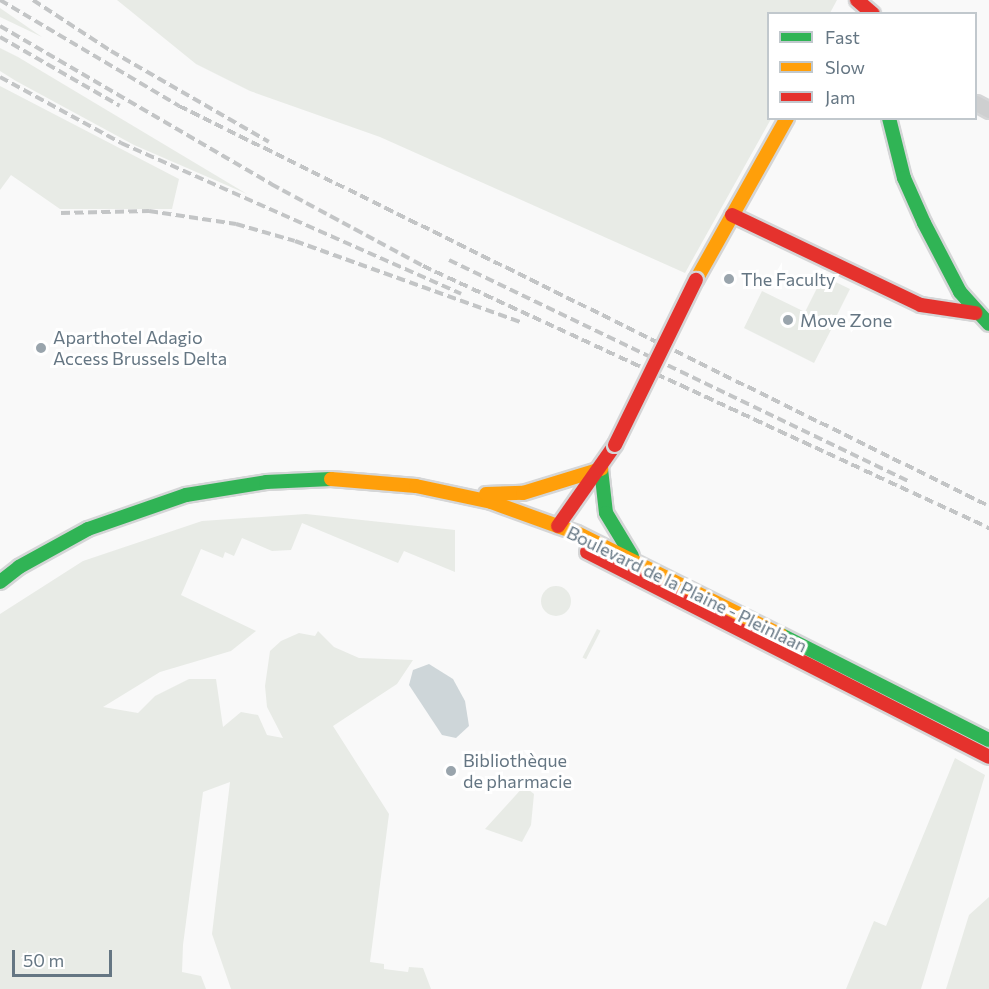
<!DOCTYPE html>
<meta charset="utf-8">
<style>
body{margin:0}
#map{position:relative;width:989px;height:989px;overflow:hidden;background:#f9f9f9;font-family:Commissioner,sans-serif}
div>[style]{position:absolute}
.green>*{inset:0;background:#e8ebe6;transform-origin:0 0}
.round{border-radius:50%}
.water>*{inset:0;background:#ced6d9}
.roads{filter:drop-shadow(2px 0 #d5d6d7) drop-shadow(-2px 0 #d5d6d7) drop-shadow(0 2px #d5d6d7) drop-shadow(0 -2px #d5d6d7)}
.street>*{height:15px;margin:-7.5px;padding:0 7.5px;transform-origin:7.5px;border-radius:7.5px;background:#cecfd0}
.fast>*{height:14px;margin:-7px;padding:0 7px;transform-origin:7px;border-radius:7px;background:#30b455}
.slow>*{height:14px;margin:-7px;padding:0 7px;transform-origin:7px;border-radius:7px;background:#ff9f0a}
.jam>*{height:14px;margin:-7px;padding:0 7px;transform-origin:7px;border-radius:7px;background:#e5322d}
.rail>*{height:4px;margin-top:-2px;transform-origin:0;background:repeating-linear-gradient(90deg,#c3c5c6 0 9px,transparent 0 13.5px)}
.bridges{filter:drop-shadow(2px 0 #d5d6d7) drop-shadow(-2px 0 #d5d6d7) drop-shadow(0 2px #d5d6d7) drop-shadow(0 -2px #d5d6d7)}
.jam-bridge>*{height:14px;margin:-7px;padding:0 7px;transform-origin:7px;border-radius:7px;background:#e5322d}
.dots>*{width:16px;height:16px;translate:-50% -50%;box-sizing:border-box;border:3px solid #fff;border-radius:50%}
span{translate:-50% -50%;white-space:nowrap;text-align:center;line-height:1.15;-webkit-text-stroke:6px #fff;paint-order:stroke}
.poi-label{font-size:18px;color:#657683}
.left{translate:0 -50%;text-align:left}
.street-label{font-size:18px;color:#657683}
.legend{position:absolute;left:767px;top:12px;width:210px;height:108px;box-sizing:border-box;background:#fff;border:2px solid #c1c8cd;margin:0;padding:8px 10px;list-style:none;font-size:18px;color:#657683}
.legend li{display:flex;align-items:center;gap:12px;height:30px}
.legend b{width:30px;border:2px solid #c1c8cd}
.scale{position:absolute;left:12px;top:950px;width:100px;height:27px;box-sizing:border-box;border:3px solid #657683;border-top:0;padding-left:8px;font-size:18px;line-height:21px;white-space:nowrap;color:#657683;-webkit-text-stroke:4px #fff;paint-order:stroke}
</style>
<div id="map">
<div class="green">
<div style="clip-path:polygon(117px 0,837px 0,830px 13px,768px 14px,771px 119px,685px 273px,380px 137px,250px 91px,196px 64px)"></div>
<div style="clip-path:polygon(0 8px,42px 37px,0 17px)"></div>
<div style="clip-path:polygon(0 48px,18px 57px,247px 194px,134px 145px,16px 81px,0 71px)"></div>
<div style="clip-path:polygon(0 86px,179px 179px,172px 209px,60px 209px,11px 175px,0 190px)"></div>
<div style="clip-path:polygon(823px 276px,850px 289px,836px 317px,831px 314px,827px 322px,833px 326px,814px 363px,744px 328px,762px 291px,805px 312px)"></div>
<div style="clip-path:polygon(306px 514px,455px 530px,455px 572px,404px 551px,398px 563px,302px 523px,291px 550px,272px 551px,242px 538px,234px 556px,225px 552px,223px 558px,201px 549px,181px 595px,256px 631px,231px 651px,160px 672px,103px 707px,138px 713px,155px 696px,189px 679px,216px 679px,223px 727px,241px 712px,258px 715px,267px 735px,283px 738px,267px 707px,265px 686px,270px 651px,281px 641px,299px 633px,315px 636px,318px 631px,334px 647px,359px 658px,413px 660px,397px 684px,333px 726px,389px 814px,370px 962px,384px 964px,384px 969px,408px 972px,409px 967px,423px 968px,431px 989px,231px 989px,212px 934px,230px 782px,203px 792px,183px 945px,182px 972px,201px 976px,206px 989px,0 989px,0 614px,83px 561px,202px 521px)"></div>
<div class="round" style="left:541px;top:586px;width:30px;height:30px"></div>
<div style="left:597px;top:629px;width:4px;height:32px;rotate:27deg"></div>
<div style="clip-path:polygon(955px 758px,985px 775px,921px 989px,846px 989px,874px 921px,886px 926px)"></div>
<div style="clip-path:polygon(524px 786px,534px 794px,531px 825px,522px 842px,485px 829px)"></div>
<div style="clip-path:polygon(989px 897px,989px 989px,946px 989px,969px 915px)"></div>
</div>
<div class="water">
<div style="clip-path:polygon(429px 664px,453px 679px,465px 701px,469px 726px,456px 738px,442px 735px,409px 685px,413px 670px)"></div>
</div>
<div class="roads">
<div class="street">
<div style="left:976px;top:103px;width:15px;rotate:28deg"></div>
</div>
<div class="fast">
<div style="left:889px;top:118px;width:62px;rotate:76deg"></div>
<div style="left:904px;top:178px;width:49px;rotate:66deg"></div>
<div style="left:924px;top:223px;width:78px;rotate:62.4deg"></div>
<div style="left:960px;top:292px;width:43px;rotate:47.8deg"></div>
<div style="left:601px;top:469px;width:44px;rotate:83.5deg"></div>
<div style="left:606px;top:513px;width:50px;rotate:58.8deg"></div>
<div style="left:0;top:582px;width:24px;rotate:-38deg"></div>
<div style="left:19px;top:567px;width:79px;rotate:-28.8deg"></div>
<div style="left:88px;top:529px;width:104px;rotate:-19.1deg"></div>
<div style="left:186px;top:495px;width:81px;rotate:-9.2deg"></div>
<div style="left:266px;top:482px;width:65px;rotate:-2.6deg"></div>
<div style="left:781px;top:635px;width:233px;rotate:26.8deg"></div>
</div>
<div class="slow">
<div style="left:696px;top:280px;width:186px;rotate:-60.7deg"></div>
<div style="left:331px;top:479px;width:85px;rotate:4.7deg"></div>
<div style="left:416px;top:486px;width:77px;rotate:12deg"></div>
<div style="left:491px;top:502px;width:91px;rotate:19.8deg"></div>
<div style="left:577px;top:533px;width:228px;rotate:26.6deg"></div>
<div style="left:486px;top:494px;width:37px;rotate:-2deg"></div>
<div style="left:523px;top:493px;width:82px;rotate:-17.1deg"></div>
</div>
<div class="jam">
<div style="left:857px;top:0;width:21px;rotate:41deg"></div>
<div style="left:732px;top:215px;width:209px;rotate:25.5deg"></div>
<div style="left:921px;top:305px;width:55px;rotate:8.4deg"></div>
<div style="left:558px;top:526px;width:99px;rotate:-54.9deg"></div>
<div style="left:587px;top:552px;width:451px;rotate:27deg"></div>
</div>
</div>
<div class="rail">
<div style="left:0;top:0;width:208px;rotate:30.6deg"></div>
<div style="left:179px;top:106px;width:903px;rotate:26.28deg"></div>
<div style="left:33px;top:0;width:93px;rotate:33.2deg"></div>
<div style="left:111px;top:51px;width:182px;rotate:29.9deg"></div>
<div style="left:0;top:26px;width:314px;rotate:30.2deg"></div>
<div style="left:271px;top:184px;width:173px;rotate:28.3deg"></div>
<div style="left:423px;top:266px;width:624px;rotate:24.84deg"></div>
<div style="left:0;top:37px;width:138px;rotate:29.9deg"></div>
<div style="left:0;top:77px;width:138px;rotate:28.6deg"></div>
<div style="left:121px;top:143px;width:372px;rotate:23.9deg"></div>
<div style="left:61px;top:213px;width:88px;rotate:-1.3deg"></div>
<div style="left:149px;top:211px;width:88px;rotate:8.5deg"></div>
<div style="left:236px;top:224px;width:61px;rotate:16.1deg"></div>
<div style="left:295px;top:241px;width:242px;rotate:19.8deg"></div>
<div style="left:449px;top:260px;width:509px;rotate:25.71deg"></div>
</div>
<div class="bridges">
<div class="jam-bridge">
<div style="left:615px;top:445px;width:184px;rotate:-63.9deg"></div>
</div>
</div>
<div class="dots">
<div style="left:729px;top:279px;background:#99a4ac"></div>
<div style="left:788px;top:320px;background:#99a4ac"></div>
<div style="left:41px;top:348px;background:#99a4ac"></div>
<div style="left:451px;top:771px;background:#99a4ac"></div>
</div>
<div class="poi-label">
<span class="left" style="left:741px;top:279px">The Faculty</span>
<span class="left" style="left:800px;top:320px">Move Zone</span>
<span class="left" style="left:53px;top:348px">Aparthotel Adagio<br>Access Brussels Delta</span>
<span class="left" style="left:463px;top:771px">Bibliothèque<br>de pharmacie</span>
</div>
<div class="street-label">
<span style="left:687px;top:589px;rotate:26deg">Boulevard de la Plaine - Pleinlaan</span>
</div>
<ul class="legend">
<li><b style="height:8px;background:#30b455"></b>Fast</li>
<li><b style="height:8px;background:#ff9f0a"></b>Slow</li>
<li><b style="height:8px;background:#e5322d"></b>Jam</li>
</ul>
<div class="scale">50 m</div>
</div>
